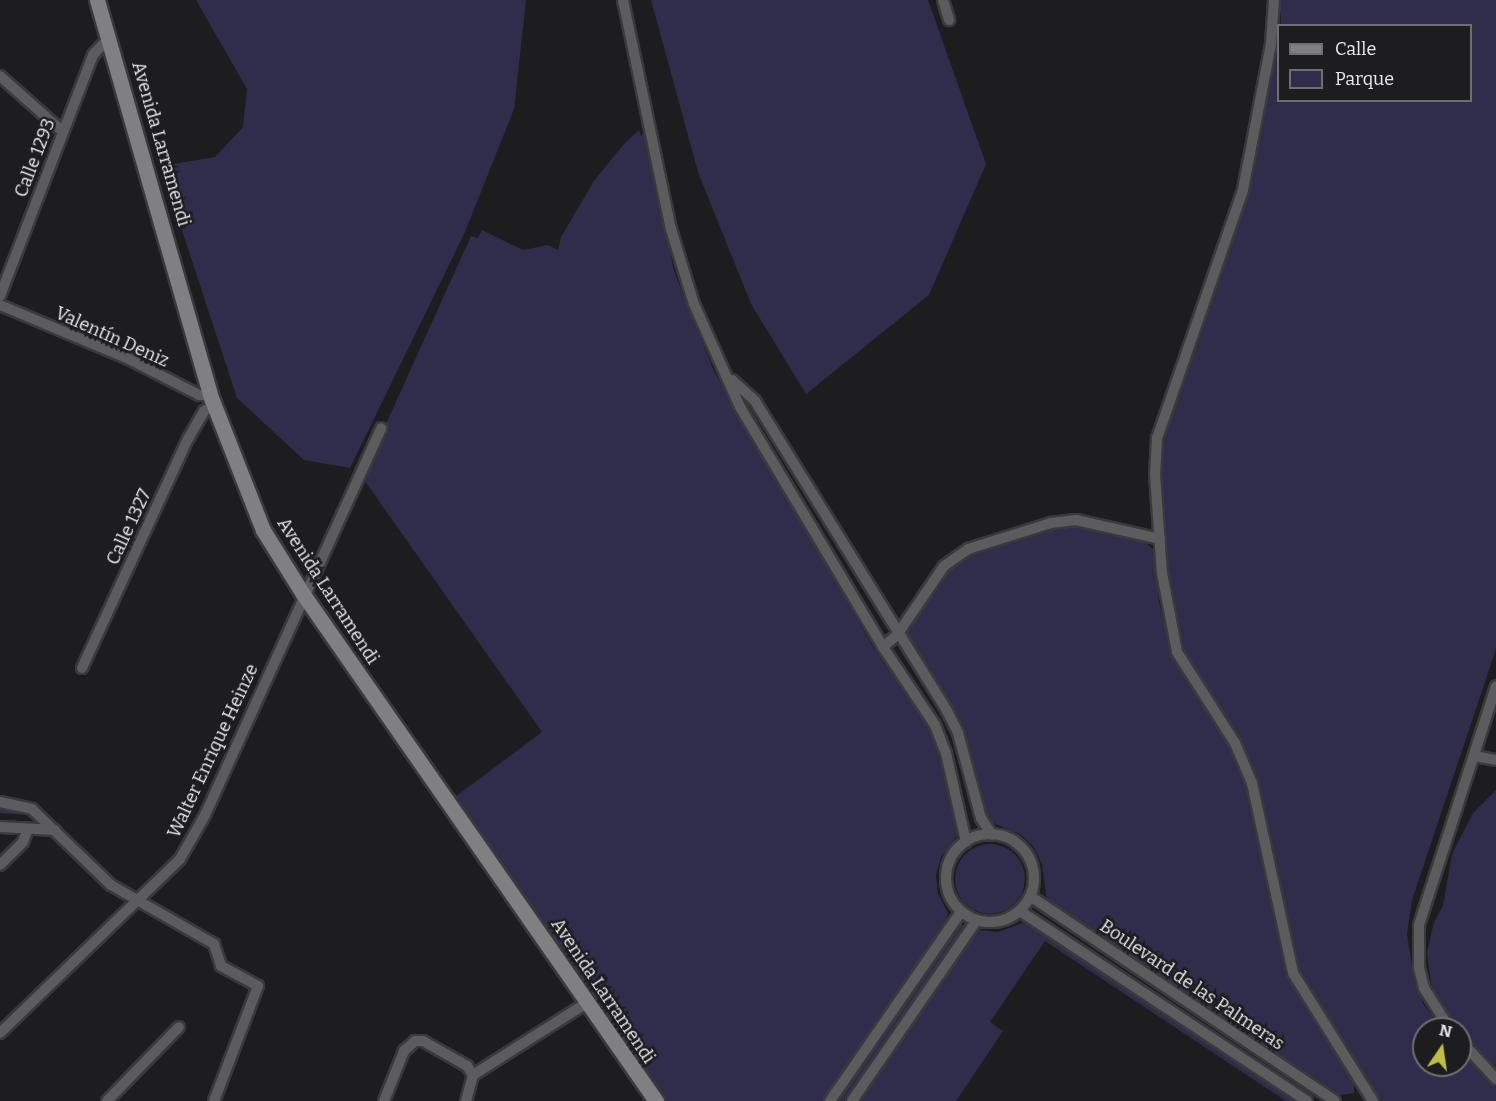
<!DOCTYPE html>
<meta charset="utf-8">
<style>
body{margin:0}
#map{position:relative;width:1496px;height:1101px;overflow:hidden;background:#1d1d1f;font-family:Bitter,serif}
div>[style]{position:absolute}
.green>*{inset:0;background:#2f2c4c}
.round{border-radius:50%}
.roads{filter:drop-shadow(2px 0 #3a3a3c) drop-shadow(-2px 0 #3a3a3c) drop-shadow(0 2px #3a3a3c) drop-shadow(0 -2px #3a3a3c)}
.minor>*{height:10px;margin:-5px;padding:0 5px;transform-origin:5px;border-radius:5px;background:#5c5c5e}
.minor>.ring{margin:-5px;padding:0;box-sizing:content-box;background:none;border:10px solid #5c5c5e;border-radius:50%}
.secondary>*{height:15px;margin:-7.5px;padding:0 7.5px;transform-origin:7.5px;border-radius:7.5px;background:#808083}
span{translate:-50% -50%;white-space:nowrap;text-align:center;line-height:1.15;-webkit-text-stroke:5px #1d1d1f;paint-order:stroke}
.street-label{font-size:18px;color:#e9e9eb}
.legend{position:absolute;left:1277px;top:24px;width:195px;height:78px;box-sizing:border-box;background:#1d1d1f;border:2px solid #6f6f71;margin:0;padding:8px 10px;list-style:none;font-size:18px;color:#e9e9eb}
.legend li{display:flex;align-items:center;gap:12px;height:30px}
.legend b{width:30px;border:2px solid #6f6f71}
.north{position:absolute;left:1412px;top:1017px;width:60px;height:60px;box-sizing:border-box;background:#1d1d1f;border:2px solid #6f6f71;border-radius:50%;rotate:13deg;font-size:16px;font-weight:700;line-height:24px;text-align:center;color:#e9e9eb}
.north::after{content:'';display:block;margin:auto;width:21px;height:27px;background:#bcbf44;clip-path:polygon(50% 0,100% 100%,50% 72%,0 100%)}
</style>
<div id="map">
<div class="green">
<div style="clip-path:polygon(196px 0,526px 0,514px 109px,465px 232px,350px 468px,304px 460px,237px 398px,161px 166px,215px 157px,243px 127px,247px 89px)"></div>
<div style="clip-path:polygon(651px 0,928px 0,986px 164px,929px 295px,806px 394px,751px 304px,698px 172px)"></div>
<div style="clip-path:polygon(1280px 0,1496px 0,1496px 649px,1412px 900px,1407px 934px,1415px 984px,1424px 1005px,1443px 1029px,1424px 1029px,1424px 1065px,1460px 1065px,1460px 1047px,1496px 1087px,1496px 1101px,1381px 1101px,1312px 997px,1294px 958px,1258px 782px,1237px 735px,1183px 649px,1170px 594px,1160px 482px,1162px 440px,1248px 192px,1278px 41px,1278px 100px,1470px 100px,1470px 26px,1281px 25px)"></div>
<div style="clip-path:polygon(646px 129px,674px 271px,714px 371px,875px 650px,932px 733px,958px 821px,957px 836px,941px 857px,936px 875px,938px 894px,948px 913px,946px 922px,823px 1101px,664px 1101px,455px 797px,542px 732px,362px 477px,471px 236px,478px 238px,482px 230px,523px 250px,548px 245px,558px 250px,561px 237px,594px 181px,623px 145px,639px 130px,641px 136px)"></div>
<div style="clip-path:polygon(1073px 524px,1144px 541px,1154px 550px,1159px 602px,1172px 653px,1230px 746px,1249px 792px,1288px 975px,1354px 1080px,1354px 1093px,1340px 1095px,1047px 901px,1042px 864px,1033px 846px,1020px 834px,995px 824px,986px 816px,957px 720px,906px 640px,905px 631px,941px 577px,970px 553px)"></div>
<div style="clip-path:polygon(1496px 790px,1496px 1067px,1445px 1015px,1431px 983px,1427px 953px,1434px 922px,1443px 906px,1452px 854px,1473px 813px)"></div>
<div style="clip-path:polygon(0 806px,24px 811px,25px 815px,0 813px)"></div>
<div class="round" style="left:955px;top:844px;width:70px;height:70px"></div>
<div style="clip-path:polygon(1023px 923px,1033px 925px,1295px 1101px,1286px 1101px,1045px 941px,990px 1022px,1003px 1031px,956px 1101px,859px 1101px,977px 930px,998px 932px)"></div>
<div style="clip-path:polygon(961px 924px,964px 926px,956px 939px,844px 1101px,838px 1101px)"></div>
</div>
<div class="roads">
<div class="minor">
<div style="left:623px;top:0;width:234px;rotate:78.2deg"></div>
<div style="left:671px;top:229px;width:78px;rotate:73deg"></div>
<div style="left:694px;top:304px;width:113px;rotate:65.9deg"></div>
<div style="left:740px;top:407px;width:279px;rotate:59.2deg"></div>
<div style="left:883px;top:647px;width:94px;rotate:56.3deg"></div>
<div style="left:935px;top:725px;width:30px;rotate:69deg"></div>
<div style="left:946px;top:753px;width:91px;rotate:77.3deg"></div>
<div style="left:943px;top:0;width:21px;rotate:73deg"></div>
<div style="left:1274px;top:0;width:44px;rotate:93.9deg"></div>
<div style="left:1271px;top:44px;width:149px;rotate:100.9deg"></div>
<div style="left:1243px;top:190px;width:262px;rotate:109.1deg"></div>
<div style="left:1157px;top:438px;width:36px;rotate:93deg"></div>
<div style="left:1155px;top:474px;width:99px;rotate:86deg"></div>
<div style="left:1162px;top:573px;width:80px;rotate:79.2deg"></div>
<div style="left:1177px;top:652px;width:108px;rotate:57.5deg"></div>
<div style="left:1235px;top:743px;width:43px;rotate:67deg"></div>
<div style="left:1252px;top:783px;width:194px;rotate:77.8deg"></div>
<div style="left:1293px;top:973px;width:151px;rotate:58deg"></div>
<div style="left:0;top:76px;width:84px;rotate:41.6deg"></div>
<div style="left:0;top:296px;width:258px;rotate:-68.9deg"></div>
<div style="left:93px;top:55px;width:23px;rotate:-47deg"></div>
<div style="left:0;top:305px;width:140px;rotate:22.7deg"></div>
<div style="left:129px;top:359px;width:79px;rotate:27.2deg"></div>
<div style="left:199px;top:395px;width:12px"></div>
<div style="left:732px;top:380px;width:31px;rotate:42deg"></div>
<div style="left:755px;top:401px;width:362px;rotate:58.2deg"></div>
<div style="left:946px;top:709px;width:27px;rotate:63deg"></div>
<div style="left:958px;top:733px;width:88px;rotate:74.9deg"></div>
<div style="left:981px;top:818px;width:20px;rotate:57deg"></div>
<div style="left:883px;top:647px;width:18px;rotate:-41deg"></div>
<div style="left:897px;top:635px;width:83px;rotate:-55.7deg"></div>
<div style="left:944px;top:566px;width:29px;rotate:-35deg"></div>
<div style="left:968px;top:549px;width:87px;rotate:-17.4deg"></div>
<div style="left:1051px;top:523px;width:25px;rotate:-7deg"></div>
<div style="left:1076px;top:520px;width:86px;rotate:12.7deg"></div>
<div style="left:82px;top:668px;width:252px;rotate:-65.2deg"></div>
<div style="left:188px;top:439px;width:32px;rotate:-60deg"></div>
<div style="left:204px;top:411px;width:11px;rotate:-27deg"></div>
<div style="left:1474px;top:756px;width:22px;rotate:10deg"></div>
<div style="left:0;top:802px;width:33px;rotate:12deg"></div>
<div style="left:32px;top:809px;width:110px;rotate:43.9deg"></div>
<div style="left:111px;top:885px;width:119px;rotate:29.8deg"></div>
<div style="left:214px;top:944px;width:23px;rotate:72deg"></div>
<div style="left:221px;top:966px;width:42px;rotate:28.4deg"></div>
<div style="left:258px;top:986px;width:123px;rotate:110.9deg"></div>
<div style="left:0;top:827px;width:55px;rotate:3.1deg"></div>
<div class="ring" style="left:946px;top:834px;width:78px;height:78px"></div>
<div style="left:0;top:865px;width:33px;rotate:-45deg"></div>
<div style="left:23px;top:842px;width:12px;rotate:-70deg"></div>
<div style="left:1030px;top:896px;width:367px;rotate:33.9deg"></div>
<div style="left:1020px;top:911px;width:344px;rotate:33.5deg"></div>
<div style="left:1450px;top:1029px;width:49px;rotate:-122.4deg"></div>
<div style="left:1424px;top:988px;width:21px;rotate:-104deg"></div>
<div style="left:1419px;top:968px;width:43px;rotate:-90deg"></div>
<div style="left:1419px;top:925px;width:251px;rotate:-72.1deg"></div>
<div style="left:0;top:1033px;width:250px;rotate:-44deg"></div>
<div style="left:180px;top:859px;width:51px;rotate:-60.4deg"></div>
<div style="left:205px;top:815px;width:425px;rotate:-65.5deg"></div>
<div style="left:1460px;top:1040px;width:53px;rotate:47.3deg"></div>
<div style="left:473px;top:1075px;width:136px;rotate:-32.4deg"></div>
<div style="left:107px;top:1101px;width:103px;rotate:-45.8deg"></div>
<div style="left:384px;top:1101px;width:54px;rotate:-68.2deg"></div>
<div style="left:404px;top:1051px;width:15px;rotate:-42deg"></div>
<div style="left:415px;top:1041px;width:8px"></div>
<div style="left:423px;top:1041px;width:51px;rotate:29.6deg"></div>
<div style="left:467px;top:1066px;width:11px;rotate:56deg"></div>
<div style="left:473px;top:1075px;width:27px;rotate:105deg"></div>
<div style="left:830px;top:1101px;width:230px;rotate:-55.3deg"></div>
<div style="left:852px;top:1101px;width:220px;rotate:-55.4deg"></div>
</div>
<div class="secondary">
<div style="left:97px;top:0;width:416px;rotate:74deg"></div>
<div style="left:212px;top:400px;width:140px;rotate:68.6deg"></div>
<div style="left:263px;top:530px;width:75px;rotate:58deg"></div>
<div style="left:303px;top:594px;width:618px;rotate:55.15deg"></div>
</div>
</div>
<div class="street-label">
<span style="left:161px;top:144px;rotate:74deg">Avenida Larramendi</span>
<span style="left:35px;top:158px;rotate:-69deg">Calle 1293</span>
<span style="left:112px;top:337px;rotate:24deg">Valentín Deniz</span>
<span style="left:129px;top:527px;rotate:-65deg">Calle 1327</span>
<span style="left:328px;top:591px;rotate:57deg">Avenida Larramendi</span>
<span style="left:213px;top:751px;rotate:-65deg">Walter Enrique Heinze</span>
<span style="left:1192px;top:985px;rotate:34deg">Boulevard de las Palmeras</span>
<span style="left:603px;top:991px;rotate:56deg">Avenida Larramendi</span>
</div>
<ul class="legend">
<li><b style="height:8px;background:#808083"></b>Calle</li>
<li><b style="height:16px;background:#2f2c4c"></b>Parque</li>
</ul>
<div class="north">N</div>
</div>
